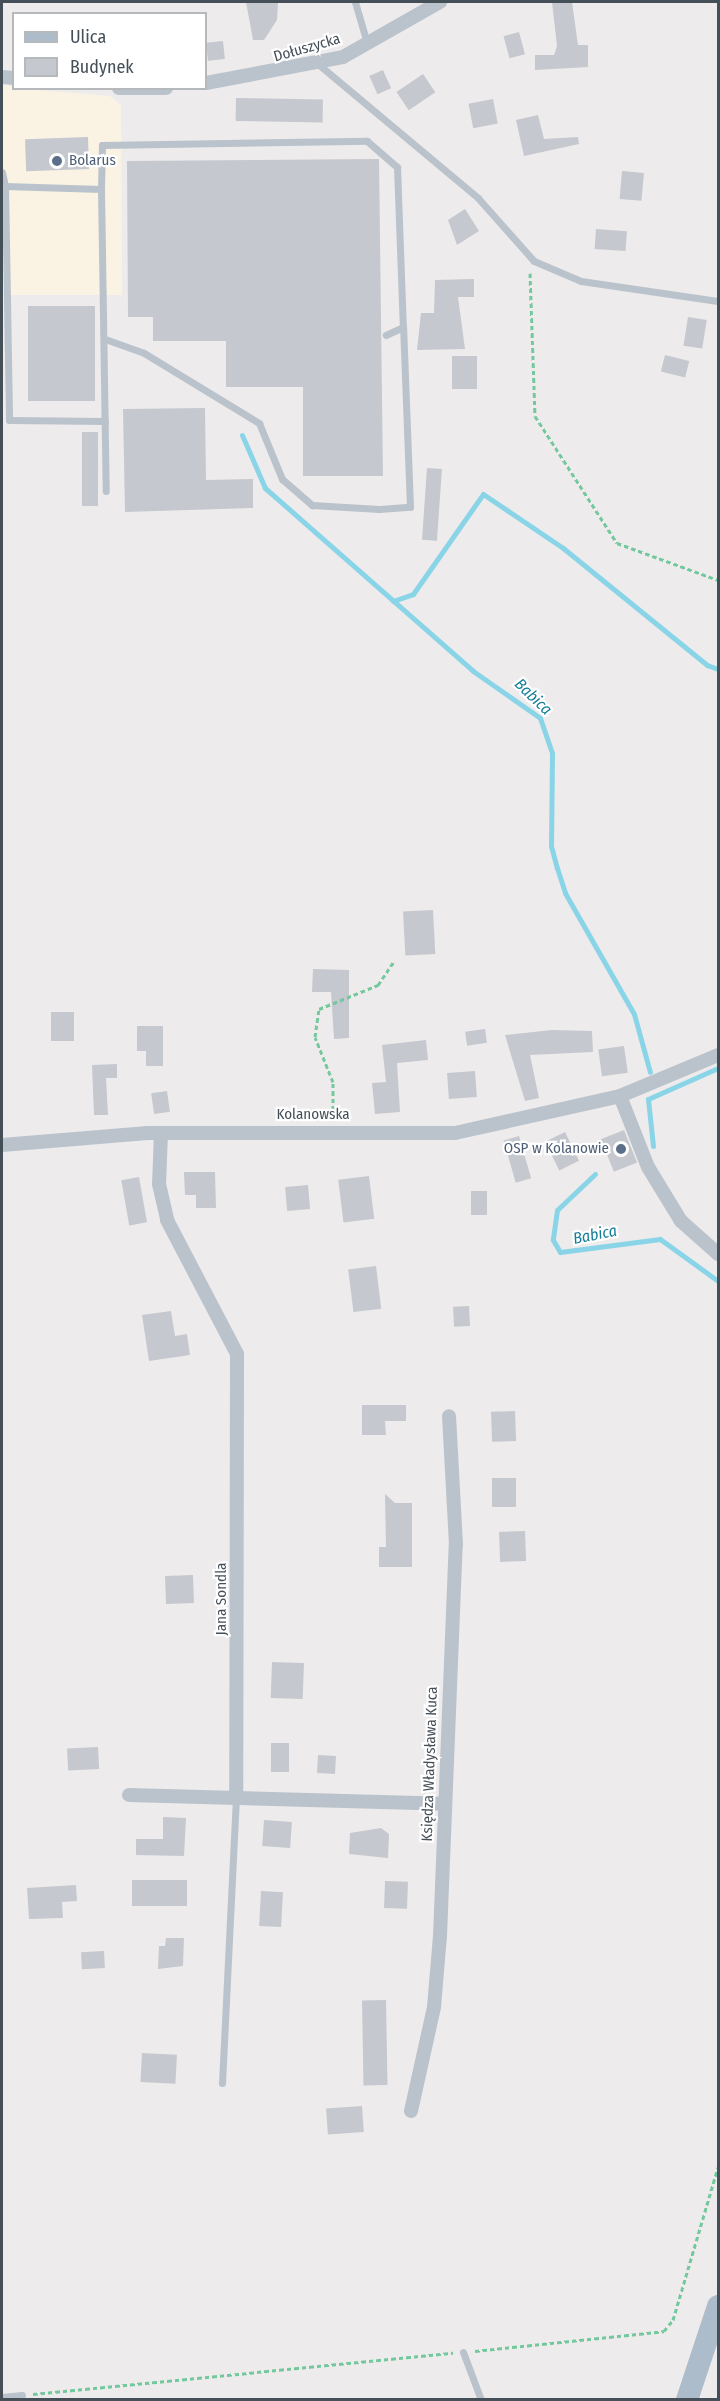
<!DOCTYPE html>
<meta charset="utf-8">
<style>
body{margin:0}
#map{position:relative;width:720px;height:2401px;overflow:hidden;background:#eeebec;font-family:"Fira Sans Condensed",sans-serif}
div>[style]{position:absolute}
.commercial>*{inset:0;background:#faf3e4}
.stream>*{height:5px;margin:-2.5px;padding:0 2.5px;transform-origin:2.5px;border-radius:2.5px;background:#89d5e7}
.building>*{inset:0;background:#c5c8ce;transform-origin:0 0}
.path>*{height:3px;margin-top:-1.5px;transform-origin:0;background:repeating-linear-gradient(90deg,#74c89d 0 4.5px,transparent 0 7.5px)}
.lane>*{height:7px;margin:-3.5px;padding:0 3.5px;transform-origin:3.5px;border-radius:3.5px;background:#bac3cb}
.street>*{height:14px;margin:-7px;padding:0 7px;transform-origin:7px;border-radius:7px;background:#bac3cb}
.primary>*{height:22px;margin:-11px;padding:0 11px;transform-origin:11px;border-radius:11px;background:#acbcca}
.dots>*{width:16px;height:16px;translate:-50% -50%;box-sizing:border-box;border:3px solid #fff;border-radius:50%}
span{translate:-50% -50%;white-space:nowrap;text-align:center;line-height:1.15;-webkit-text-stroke:4.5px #fff;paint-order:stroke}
.street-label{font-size:15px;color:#454f58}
.service-label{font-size:15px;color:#4e5e75}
.left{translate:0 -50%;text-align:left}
.right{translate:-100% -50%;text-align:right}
.water-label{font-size:16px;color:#127e97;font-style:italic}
.frame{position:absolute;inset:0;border:3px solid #454f58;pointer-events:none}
.legend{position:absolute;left:12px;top:12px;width:195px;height:78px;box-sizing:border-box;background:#fff;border:2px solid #b5b9bc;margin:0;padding:8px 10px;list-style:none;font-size:18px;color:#454f58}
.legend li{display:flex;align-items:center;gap:12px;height:30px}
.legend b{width:30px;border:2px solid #b5b9bc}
</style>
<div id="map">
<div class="commercial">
<div style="clip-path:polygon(2px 82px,14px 88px,110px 96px,121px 105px,122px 295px,2px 295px)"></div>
</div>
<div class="stream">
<div style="left:242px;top:435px;width:58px;rotate:66.5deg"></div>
<div style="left:265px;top:488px;width:277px;rotate:41.3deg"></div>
<div style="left:473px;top:671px;width:82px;rotate:35deg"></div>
<div style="left:540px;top:718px;width:37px;rotate:71deg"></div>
<div style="left:552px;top:753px;width:93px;rotate:90.6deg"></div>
<div style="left:551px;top:846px;width:23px;rotate:75deg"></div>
<div style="left:557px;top:868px;width:26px;rotate:72deg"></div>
<div style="left:565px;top:893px;width:139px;rotate:60.3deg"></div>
<div style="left:634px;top:1014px;width:60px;rotate:74.6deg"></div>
<div style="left:393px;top:601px;width:21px;rotate:-19deg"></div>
<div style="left:413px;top:594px;width:122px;rotate:-55deg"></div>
<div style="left:483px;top:494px;width:97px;rotate:34deg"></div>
<div style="left:563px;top:548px;width:186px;rotate:39.1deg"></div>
<div style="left:707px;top:665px;width:12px;rotate:20deg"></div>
<div style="left:653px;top:1146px;width:47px;rotate:-96.1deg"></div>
<div style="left:648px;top:1099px;width:77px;rotate:-23.9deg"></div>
<div style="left:595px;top:1174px;width:52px;rotate:136.5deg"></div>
<div style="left:557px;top:1210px;width:30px;rotate:98deg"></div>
<div style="left:553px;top:1240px;width:14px;rotate:60deg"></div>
<div style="left:560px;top:1252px;width:101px;rotate:-7.4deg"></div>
<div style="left:660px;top:1239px;width:72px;rotate:35.9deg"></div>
</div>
<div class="building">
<div style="clip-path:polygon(246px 2px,278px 2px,277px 20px,264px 40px,253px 40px)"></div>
<div style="clip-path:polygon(552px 2px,572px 2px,578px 45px,588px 45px,588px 67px,535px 70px,535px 55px,554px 55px,557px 46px)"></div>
<div style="left:519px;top:32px;width:23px;height:16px;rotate:75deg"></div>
<div style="left:223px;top:41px;width:18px;height:17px;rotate:84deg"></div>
<div style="left:383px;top:70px;width:20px;height:15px;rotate:66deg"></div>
<div style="left:423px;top:74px;width:22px;height:32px;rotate:56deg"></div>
<div style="left:236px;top:98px;width:87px;height:23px;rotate:1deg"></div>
<div style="left:493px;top:99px;width:25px;height:25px;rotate:79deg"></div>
<div style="clip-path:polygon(538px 115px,544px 139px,578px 137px,579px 144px,524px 156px,516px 120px)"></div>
<div style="left:88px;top:137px;width:32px;height:63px;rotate:88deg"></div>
<div style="clip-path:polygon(379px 159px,383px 476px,303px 476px,303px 387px,226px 387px,226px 341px,153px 341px,153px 317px,128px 317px,127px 161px)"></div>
<div style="left:622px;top:171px;width:22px;height:28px;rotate:5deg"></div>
<div style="clip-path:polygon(465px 209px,479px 231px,457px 245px,448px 220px)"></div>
<div style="left:596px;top:229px;width:31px;height:20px;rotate:4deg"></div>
<div style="clip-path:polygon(474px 279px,474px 297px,458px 297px,465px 349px,417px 350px,421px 313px,434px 313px,435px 280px)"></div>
<div style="left:28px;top:306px;width:67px;height:95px"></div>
<div style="left:688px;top:317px;width:19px;height:29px;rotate:9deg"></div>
<div style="left:665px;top:355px;width:25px;height:17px;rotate:14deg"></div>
<div style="left:452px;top:356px;width:25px;height:33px"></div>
<div style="clip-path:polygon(205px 408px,206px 480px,253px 479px,253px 508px,125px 512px,123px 409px)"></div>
<div style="left:82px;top:432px;width:16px;height:74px"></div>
<div style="left:427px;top:468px;width:15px;height:72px;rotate:4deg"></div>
<div style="left:433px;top:910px;width:44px;height:30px;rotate:87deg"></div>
<div style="clip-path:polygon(313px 969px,349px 970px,349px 1038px,334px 1039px,331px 992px,312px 992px)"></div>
<div style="left:51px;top:1012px;width:23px;height:29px"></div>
<div style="clip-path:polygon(137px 1026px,163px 1026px,163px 1066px,146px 1066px,146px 1051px,137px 1051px)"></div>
<div style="left:485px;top:1029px;width:14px;height:20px;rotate:82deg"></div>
<div style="clip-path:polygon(552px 1030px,592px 1031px,593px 1052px,530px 1055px,539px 1098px,525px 1101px,505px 1035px)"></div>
<div style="clip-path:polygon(426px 1040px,428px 1060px,397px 1063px,400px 1112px,375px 1114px,372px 1083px,386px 1082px,382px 1045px)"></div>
<div style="left:624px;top:1046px;width:27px;height:26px;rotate:82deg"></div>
<div style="clip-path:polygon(117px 1064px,117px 1078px,106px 1078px,108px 1115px,94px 1115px,92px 1065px)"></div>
<div style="left:475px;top:1071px;width:26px;height:28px;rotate:86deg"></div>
<div style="left:167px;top:1091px;width:21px;height:16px;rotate:82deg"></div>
<div style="left:624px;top:1130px;width:35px;height:25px;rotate:68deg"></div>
<div style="left:565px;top:1132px;width:32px;height:22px;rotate:64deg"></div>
<div style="left:519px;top:1136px;width:44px;height:16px;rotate:74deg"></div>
<div style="clip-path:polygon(184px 1172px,215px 1172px,216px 1208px,196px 1208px,196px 1195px,185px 1195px)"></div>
<div style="left:369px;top:1176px;width:43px;height:31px;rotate:83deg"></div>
<div style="left:139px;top:1177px;width:46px;height:18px;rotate:80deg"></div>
<div style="left:308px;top:1185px;width:24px;height:23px;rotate:85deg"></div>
<div style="left:471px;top:1191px;width:16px;height:24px"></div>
<div style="left:376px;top:1266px;width:43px;height:28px;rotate:83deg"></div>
<div style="left:469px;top:1306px;width:20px;height:16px;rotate:87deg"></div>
<div style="clip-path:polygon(171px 1311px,175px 1336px,187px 1334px,190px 1355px,149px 1361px,142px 1315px)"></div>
<div style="clip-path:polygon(362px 1405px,406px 1405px,406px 1421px,385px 1421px,386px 1435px,362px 1435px)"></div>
<div style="left:515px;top:1411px;width:30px;height:24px;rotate:88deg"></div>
<div style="left:492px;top:1478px;width:24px;height:29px"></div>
<div style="clip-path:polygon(385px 1494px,395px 1503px,412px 1503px,412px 1567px,379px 1567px,379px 1547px,386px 1547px)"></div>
<div style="left:525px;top:1531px;width:30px;height:26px;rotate:88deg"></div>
<div style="left:193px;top:1575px;width:28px;height:28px;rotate:88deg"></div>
<div style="left:272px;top:1662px;width:32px;height:36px;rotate:2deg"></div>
<div style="left:271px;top:1743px;width:18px;height:29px"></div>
<div style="left:98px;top:1747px;width:22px;height:31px;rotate:87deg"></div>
<div style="left:318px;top:1755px;width:18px;height:18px;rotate:3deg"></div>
<div style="clip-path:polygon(163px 1817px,186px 1818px,184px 1856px,136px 1855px,136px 1839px,163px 1839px)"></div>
<div style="left:264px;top:1820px;width:28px;height:26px;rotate:4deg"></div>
<div style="clip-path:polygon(381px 1828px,389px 1834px,388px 1858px,349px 1854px,350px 1833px)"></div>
<div style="left:132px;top:1880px;width:55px;height:26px"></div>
<div style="left:385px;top:1881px;width:23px;height:27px;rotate:2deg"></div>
<div style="clip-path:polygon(76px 1885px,77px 1901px,62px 1902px,63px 1918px,29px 1919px,27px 1888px)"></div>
<div style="left:261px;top:1891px;width:22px;height:35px;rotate:3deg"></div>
<div style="clip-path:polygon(166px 1938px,184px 1938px,183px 1966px,158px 1969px,159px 1946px,165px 1946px)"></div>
<div style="left:104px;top:1951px;width:17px;height:23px;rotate:87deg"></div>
<div style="left:386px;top:2000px;width:85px;height:24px;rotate:89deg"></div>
<div style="left:142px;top:2053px;width:35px;height:29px;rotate:3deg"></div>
<div style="left:362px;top:2106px;width:26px;height:36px;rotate:86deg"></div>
</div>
<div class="path">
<div style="left:530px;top:273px;width:143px;rotate:88deg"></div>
<div style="left:535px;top:416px;width:151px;rotate:57.2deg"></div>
<div style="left:617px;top:543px;width:108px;rotate:20.1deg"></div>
<div style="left:333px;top:1118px;width:36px;rotate:-90deg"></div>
<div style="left:333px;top:1082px;width:48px;rotate:-111.8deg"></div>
<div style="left:315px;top:1037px;width:28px;rotate:-82deg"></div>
<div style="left:319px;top:1009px;width:64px;rotate:-22.1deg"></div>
<div style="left:378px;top:985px;width:29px;rotate:-56deg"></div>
<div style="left:475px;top:2351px;width:190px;rotate:-6deg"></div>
<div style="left:664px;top:2331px;width:14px;rotate:-51deg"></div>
<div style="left:673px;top:2320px;width:159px;rotate:-73.6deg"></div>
<div style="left:33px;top:2394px;width:422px;rotate:-5.6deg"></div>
</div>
<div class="lane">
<div style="left:355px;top:2px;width:43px;rotate:73.7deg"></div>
<div style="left:318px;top:64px;width:209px;rotate:39.9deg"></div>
<div style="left:478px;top:198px;width:84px;rotate:48.4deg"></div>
<div style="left:534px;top:261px;width:51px;rotate:23.1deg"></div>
<div style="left:581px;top:281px;width:138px;rotate:8.3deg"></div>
<div style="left:2px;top:172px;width:14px;rotate:78deg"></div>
<div style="left:5px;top:186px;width:96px;rotate:1.8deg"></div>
<div style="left:101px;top:189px;width:44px;rotate:-88.7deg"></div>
<div style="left:102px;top:145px;width:265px;rotate:-0.9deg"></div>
<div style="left:367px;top:141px;width:40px;rotate:41deg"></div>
<div style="left:397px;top:167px;width:160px;rotate:87.9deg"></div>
<div style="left:403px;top:327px;width:19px;rotate:155deg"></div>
<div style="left:5px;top:186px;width:234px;rotate:89deg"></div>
<div style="left:9px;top:420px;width:96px;rotate:0.6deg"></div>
<div style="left:101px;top:189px;width:302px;rotate:89.1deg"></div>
<div style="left:105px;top:339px;width:41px;rotate:19.7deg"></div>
<div style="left:144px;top:353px;width:135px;rotate:31.3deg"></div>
<div style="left:259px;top:423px;width:61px;rotate:67.7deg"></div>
<div style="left:282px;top:479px;width:40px;rotate:41deg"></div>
<div style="left:312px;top:505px;width:67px;rotate:3.4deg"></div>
<div style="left:379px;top:509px;width:31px;rotate:-4deg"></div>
<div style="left:410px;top:507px;width:180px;rotate:-92.2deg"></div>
<div style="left:222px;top:2083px;width:286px;rotate:-87.2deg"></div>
<div style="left:463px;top:2352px;width:51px;rotate:69.4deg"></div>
<div style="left:2px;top:2397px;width:20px;rotate:-6deg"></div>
</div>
<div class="street">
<div style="left:2px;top:77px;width:12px;rotate:5deg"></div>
<div style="left:206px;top:83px;width:139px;rotate:-10.7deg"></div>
<div style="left:343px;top:57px;width:112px;rotate:-29.6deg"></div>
<div style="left:119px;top:88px;width:47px"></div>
<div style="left:620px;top:1096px;width:76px;rotate:68.5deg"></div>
<div style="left:648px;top:1167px;width:63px;rotate:58.6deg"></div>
<div style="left:681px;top:1221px;width:50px;rotate:41.7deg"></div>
<div style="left:161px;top:1133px;width:51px;rotate:92.2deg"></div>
<div style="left:159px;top:1184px;width:37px;rotate:77deg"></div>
<div style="left:167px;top:1220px;width:151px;rotate:62.4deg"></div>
<div style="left:237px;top:1354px;width:440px;rotate:90.1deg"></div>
<div style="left:2px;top:1145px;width:146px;rotate:-4.7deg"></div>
<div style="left:148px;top:1133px;width:307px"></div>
<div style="left:455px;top:1133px;width:169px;rotate:-12.6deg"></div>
<div style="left:620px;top:1096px;width:106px;rotate:-22.7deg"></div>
<div style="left:129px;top:1795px;width:316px;rotate:1.6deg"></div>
<div style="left:411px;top:2111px;width:107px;rotate:-77.5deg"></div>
<div style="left:434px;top:2007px;width:71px;rotate:-85.2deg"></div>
<div style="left:440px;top:1936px;width:391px;rotate:-87.7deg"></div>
<div style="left:456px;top:1545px;width:129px;rotate:-93.1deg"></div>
</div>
<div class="primary">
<div style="left:687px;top:2400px;width:99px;rotate:-71.7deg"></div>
</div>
<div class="dots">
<div style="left:57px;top:161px;background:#5c6f8a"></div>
<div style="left:621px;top:1149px;background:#5c6f8a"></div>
</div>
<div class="street-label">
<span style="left:307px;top:48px;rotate:-16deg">Dołuszycka</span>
<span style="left:313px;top:1115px">Kolanowska</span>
<span style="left:222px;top:1599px;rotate:-90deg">Jana Sondla</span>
<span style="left:430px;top:1764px;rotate:-88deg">Księdza Władysława Kuca</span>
</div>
<div class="service-label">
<span class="left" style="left:69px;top:161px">Bolarus</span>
<span class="right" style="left:609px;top:1149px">OSP w Kolanowie</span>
</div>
<div class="water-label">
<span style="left:533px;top:697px;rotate:44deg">Babica</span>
<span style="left:595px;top:1235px;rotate:-11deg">Babica</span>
</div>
<div class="frame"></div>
<ul class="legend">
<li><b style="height:8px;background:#acbcca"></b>Ulica</li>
<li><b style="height:16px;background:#c5c8ce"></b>Budynek</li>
</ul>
</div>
